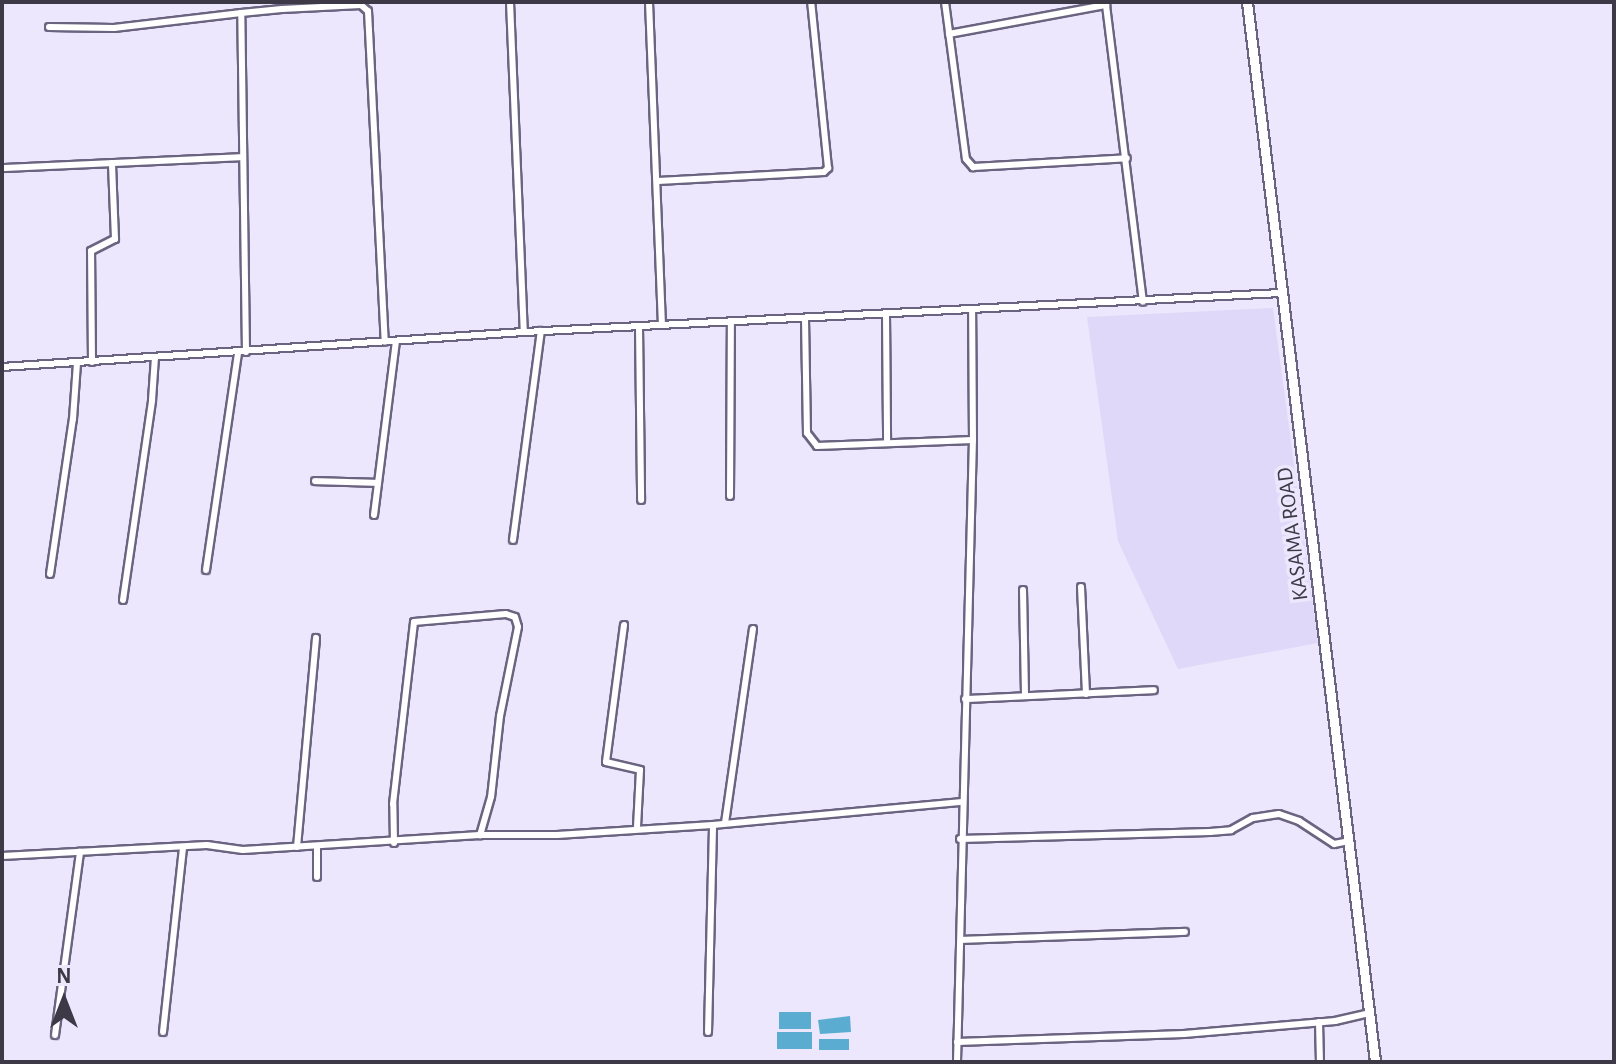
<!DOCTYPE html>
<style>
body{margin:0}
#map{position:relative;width:1616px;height:1064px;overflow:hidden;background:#ece7fc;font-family:"Alegreya Sans",sans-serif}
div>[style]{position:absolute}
.built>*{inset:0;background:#e0d8f9}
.water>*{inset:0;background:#5aadd0;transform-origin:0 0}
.roads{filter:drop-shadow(2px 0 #6b6481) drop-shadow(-2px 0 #6b6481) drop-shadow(0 2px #6b6481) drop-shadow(0 -2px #6b6481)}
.street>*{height:6px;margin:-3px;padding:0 3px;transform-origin:3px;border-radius:3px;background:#fff}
.secondary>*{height:9px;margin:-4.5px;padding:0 4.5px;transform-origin:4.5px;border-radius:4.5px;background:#fff}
span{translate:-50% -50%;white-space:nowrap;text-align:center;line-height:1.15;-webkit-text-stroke:7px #ece7fc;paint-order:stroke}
.street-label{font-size:22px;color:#3d3947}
.frame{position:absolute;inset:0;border:4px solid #3d3947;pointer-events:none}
.north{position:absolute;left:24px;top:960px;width:80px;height:80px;-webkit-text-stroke:6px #ece7fc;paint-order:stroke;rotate:0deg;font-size:22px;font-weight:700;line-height:32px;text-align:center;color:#3d3947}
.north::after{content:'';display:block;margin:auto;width:28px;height:36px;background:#3d3947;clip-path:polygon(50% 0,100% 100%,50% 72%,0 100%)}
</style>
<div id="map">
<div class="built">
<div style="clip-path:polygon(1273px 308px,1318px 643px,1178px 669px,1118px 541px,1087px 317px)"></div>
</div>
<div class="water">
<div style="left:779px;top:1012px;width:32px;height:17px"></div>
<div style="clip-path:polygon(850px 1016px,851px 1032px,820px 1034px,818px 1020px)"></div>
<div style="left:777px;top:1032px;width:35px;height:17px"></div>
<div style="left:819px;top:1039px;width:30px;height:11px"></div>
</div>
<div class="roads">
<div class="street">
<div style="left:510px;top:2px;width:330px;rotate:87.6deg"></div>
<div style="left:649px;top:2px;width:323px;rotate:87.7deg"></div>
<div style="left:945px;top:2px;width:158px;rotate:82.4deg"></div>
<div style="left:966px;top:159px;width:11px;rotate:49deg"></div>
<div style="left:973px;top:167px;width:154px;rotate:-3.3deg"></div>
<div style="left:49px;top:27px;width:65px;rotate:0.9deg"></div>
<div style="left:114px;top:28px;width:128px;rotate:-6.7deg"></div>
<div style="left:949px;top:34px;width:160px;rotate:-10.5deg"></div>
<div style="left:1106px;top:5px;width:299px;rotate:82.9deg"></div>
<div style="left:2px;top:168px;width:240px;rotate:-2.6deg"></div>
<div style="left:658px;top:181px;width:166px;rotate:-3.1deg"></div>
<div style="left:824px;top:172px;width:6px;rotate:-45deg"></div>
<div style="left:828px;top:168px;width:167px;rotate:-95.8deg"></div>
<div style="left:886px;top:315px;width:127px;rotate:89.5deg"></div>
<div style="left:805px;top:319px;width:114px;rotate:89deg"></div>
<div style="left:807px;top:433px;width:16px;rotate:52deg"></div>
<div style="left:817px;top:446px;width:156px;rotate:-2.2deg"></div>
<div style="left:639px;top:327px;width:173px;rotate:89.3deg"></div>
<div style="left:246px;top:352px;width:339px;rotate:-90.8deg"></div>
<div style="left:241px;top:13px;width:41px;rotate:-5.6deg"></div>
<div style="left:282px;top:9px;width:79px;rotate:-2.9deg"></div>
<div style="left:361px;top:5px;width:9px;rotate:41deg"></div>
<div style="left:368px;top:11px;width:331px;rotate:87.1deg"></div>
<div style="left:92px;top:362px;width:111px;rotate:-90.5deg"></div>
<div style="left:91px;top:251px;width:27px;rotate:-27deg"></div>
<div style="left:115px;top:239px;width:76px;rotate:-92.3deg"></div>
<div style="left:2px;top:367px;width:523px;rotate:-3.84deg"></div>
<div style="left:524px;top:332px;width:759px;rotate:-2.95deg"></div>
<div style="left:315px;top:481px;width:63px;rotate:1.8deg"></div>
<div style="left:730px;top:496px;width:174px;rotate:-89.7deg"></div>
<div style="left:374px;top:515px;width:175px;rotate:-82.8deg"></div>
<div style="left:513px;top:540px;width:211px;rotate:-82.4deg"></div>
<div style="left:206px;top:570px;width:219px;rotate:-81.6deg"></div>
<div style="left:50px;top:574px;width:157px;rotate:-81.6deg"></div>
<div style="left:73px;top:419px;width:56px;rotate:-85.9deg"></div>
<div style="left:1081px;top:587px;width:107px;rotate:87.3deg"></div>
<div style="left:1023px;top:590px;width:106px;rotate:88.9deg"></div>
<div style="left:123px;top:600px;width:202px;rotate:-81.7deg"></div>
<div style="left:152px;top:400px;width:43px;rotate:-86deg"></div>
<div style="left:624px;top:625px;width:138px;rotate:97.5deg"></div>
<div style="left:606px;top:762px;width:35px;rotate:13deg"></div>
<div style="left:640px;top:770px;width:58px;rotate:93deg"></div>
<div style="left:965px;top:699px;width:189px;rotate:-2.7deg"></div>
<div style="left:725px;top:823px;width:196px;rotate:-81.8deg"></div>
<div style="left:960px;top:839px;width:250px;rotate:-1.6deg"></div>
<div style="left:1210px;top:832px;width:21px;rotate:-5deg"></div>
<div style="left:1231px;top:830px;width:25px;rotate:-29deg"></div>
<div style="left:1253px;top:818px;width:26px;rotate:-9deg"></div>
<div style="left:1279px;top:814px;width:21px;rotate:19deg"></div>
<div style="left:1299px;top:821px;width:42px;rotate:33.3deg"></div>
<div style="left:1334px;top:844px;width:15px;rotate:-11deg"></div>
<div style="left:394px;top:843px;width:39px;rotate:-91deg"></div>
<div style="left:393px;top:804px;width:183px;rotate:-83.4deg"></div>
<div style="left:414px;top:622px;width:92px;rotate:-5deg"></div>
<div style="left:506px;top:614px;width:9px;rotate:18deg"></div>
<div style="left:515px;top:617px;width:10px;rotate:73deg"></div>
<div style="left:518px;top:627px;width:91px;rotate:101.4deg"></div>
<div style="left:500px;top:716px;width:81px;rotate:96.3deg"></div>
<div style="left:491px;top:797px;width:40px;rotate:106deg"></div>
<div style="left:317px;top:846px;width:31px;rotate:90deg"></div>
<div style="left:297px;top:847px;width:210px;rotate:-84.8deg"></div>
<div style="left:2px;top:856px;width:205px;rotate:-3.1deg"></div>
<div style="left:207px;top:845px;width:36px;rotate:8deg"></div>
<div style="left:243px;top:850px;width:237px;rotate:-3.6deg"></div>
<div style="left:480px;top:835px;width:77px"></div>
<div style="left:557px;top:835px;width:156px;rotate:-3.7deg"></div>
<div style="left:713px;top:825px;width:250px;rotate:-5.3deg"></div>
<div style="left:962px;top:940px;width:223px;rotate:-2.1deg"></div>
<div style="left:1319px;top:1022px;width:40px;rotate:88.6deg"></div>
<div style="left:163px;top:1032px;width:186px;rotate:-83.8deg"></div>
<div style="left:708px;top:1032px;width:207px;rotate:-88.6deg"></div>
<div style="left:55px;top:1035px;width:185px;rotate:-82.2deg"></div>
<div style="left:957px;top:1042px;width:227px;rotate:-2deg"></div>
<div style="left:1184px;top:1034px;width:152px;rotate:-4.9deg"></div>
<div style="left:1335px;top:1021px;width:35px;rotate:-13deg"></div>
<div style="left:957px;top:1062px;width:622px;rotate:-88.53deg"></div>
<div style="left:973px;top:440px;width:129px;rotate:-90.4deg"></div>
</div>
<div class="secondary">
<div style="left:1247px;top:2px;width:1068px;rotate:83.11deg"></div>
</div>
</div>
<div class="street-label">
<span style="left:1293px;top:534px;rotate:-97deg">KASAMA ROAD</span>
</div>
<div class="frame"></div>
<div class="north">N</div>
</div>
